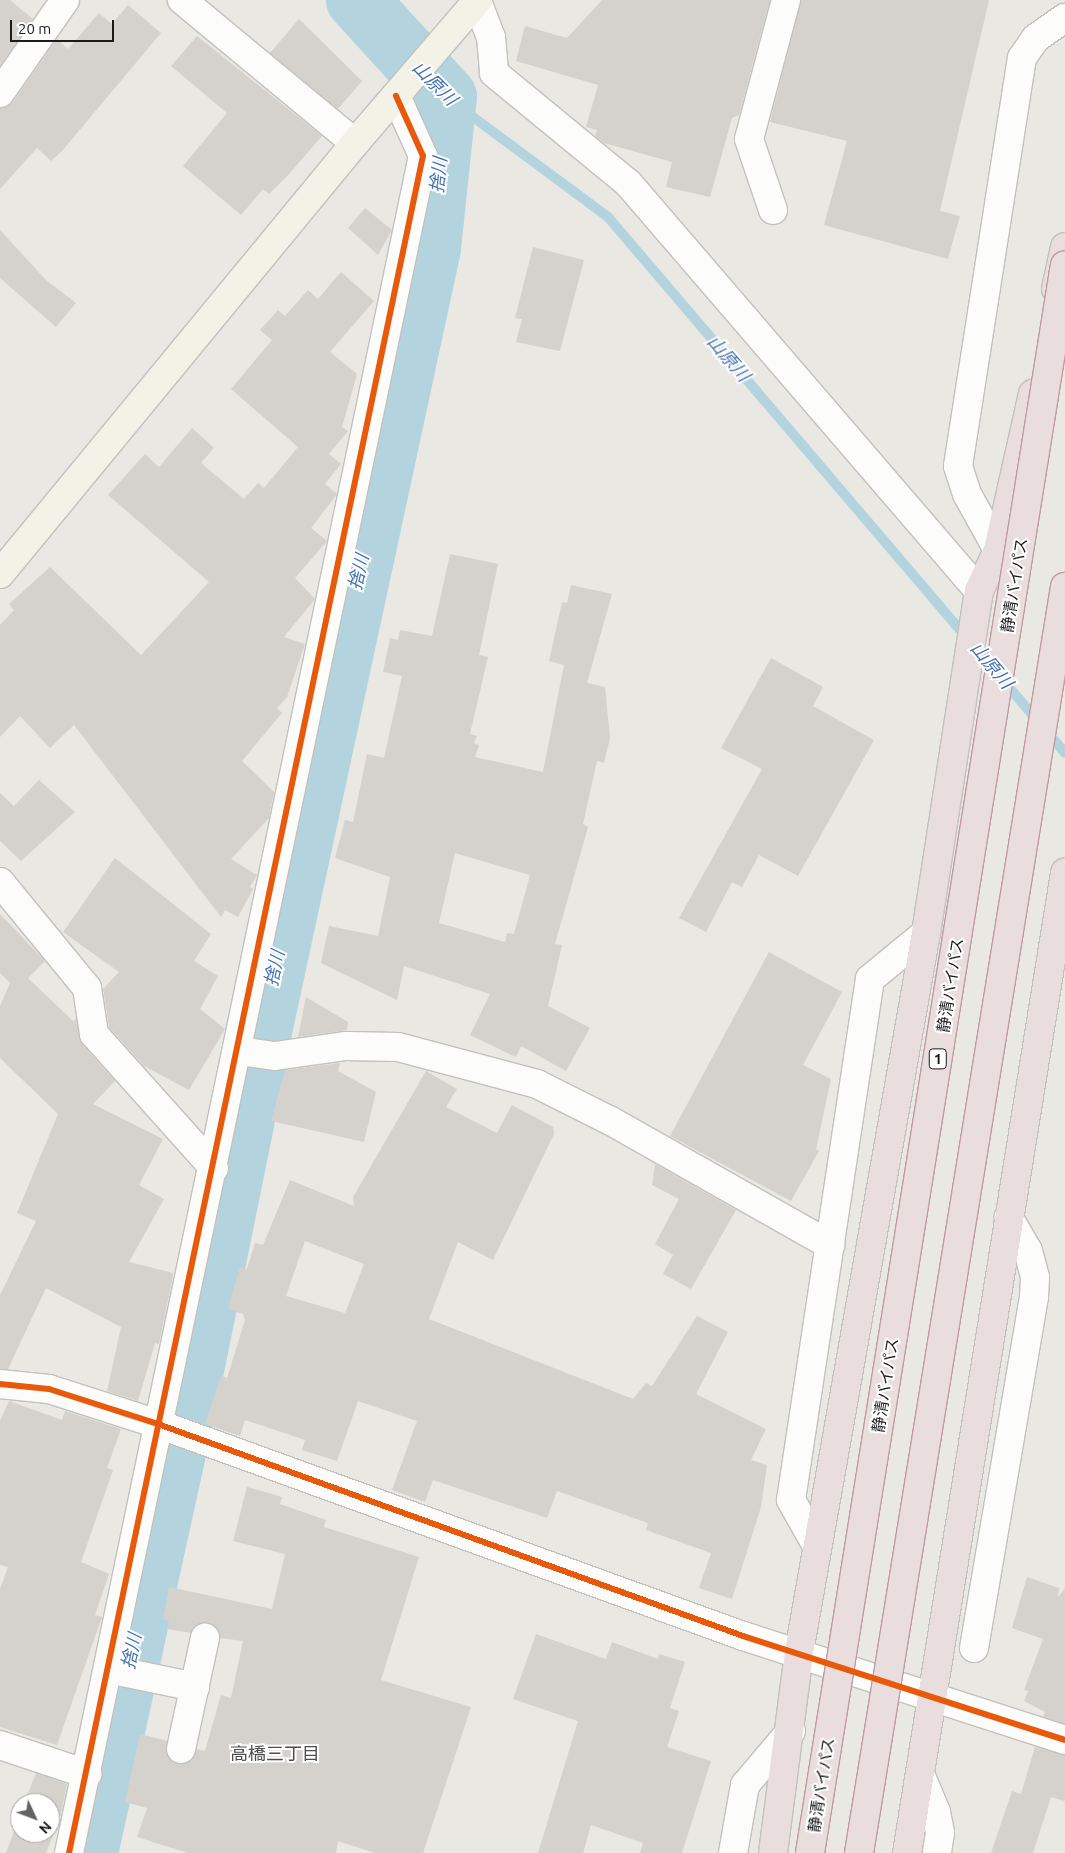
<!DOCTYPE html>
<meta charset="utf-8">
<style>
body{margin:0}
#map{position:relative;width:1065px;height:1853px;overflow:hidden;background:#eae8e2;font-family:Ubuntu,"Noto Sans JP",sans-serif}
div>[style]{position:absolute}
.stream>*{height:10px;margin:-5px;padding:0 5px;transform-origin:5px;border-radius:5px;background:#b3d4df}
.river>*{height:62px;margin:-31px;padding:0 31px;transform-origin:31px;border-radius:31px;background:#b3d4df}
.building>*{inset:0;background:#d5d1cd}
.roads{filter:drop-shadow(1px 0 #c2c1be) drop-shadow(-1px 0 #c2c1be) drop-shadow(0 1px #c2c1be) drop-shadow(0 -1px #c2c1be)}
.street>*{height:28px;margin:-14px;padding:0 14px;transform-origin:14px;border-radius:14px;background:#fcfcfb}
.secondary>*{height:28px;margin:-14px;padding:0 14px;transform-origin:14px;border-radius:14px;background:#f2f2e7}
.highway>*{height:28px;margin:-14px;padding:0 14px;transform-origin:14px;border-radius:14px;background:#e9dddd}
.bridges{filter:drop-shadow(1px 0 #c099a2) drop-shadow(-1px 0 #c099a2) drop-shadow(0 1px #c099a2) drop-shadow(0 -1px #c099a2)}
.highway-bridge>*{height:28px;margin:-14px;padding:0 14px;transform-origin:14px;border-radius:14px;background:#e9dddd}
.cycleway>*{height:6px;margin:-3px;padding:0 3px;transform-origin:3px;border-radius:3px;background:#e8590c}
span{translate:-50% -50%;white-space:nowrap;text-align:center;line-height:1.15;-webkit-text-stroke:4px #fff;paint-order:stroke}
.shield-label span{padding:1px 4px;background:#fff;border:1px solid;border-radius:4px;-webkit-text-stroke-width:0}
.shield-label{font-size:15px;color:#1a1a1a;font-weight:700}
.street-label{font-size:16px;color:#1a1a1a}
.water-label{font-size:18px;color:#4372ae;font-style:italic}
.neighbourhood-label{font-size:18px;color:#4d4d4d}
.north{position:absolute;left:10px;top:1793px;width:50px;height:50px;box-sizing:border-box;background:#fff;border:1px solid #a3a3a3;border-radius:50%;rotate:133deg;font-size:14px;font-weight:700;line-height:20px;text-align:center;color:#1a1a1a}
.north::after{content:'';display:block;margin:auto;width:18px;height:22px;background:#636260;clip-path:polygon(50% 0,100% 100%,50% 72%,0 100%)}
.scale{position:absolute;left:10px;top:20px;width:104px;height:22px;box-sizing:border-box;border:2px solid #1a1a1a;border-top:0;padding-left:6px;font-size:15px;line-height:18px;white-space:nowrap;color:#1a1a1a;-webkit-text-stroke:4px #fff;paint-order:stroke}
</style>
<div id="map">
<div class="stream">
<div style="left:446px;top:97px;width:202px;rotate:36.5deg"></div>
<div style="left:608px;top:217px;width:704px;rotate:49.55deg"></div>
</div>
<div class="river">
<div style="left:258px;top:1045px;width:815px;rotate:-77.82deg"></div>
<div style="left:430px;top:248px;width:152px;rotate:-84deg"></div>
<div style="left:446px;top:97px;width:132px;rotate:-132.5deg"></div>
<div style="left:184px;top:1414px;width:357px;rotate:-78.5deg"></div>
<div style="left:87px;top:1853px;width:415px;rotate:-77.6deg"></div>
</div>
<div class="building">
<div style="clip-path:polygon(0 0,10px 0,33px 19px,0 66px)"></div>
<div style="clip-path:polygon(602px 0,770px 0,739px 115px,732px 118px,710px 197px,666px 187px,672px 162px,604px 143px,595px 136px,597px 130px,586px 127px,598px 85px,516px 61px,525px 26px,567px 38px)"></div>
<div style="clip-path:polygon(801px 0,989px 0,940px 211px,960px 216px,948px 259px,824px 225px,847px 141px,770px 122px)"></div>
<div style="clip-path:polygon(128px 5px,161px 33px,62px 151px,51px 161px,37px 148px,0 189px,0 108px,13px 102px,57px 39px,68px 49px,99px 13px,112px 24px)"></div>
<div style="clip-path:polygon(299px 19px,362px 81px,338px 109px,270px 53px)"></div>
<div style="clip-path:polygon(197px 36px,322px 136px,290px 173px,269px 194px,263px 189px,241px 215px,183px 166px,227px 113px,171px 66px)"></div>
<div style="clip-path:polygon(365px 208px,392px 230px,378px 255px,348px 228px)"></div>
<div style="clip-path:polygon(0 230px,46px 280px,76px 303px,56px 327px,0 278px)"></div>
<div style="clip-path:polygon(533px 247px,584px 260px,560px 351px,516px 342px,522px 319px,515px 318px)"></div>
<div style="clip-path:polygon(341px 272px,374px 301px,330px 352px,357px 374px,342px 427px,348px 431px,329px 454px,341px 464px,325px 484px,337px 494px,311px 528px,327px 541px,295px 578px,315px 599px,284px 637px,305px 644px,287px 697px,277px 708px,282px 713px,242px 761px,274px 792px,269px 818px,231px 859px,257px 875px,250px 887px,253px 889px,238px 917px,225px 910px,221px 917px,74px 725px,50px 748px,20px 716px,0 737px,0 625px,14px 610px,9px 604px,50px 567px,141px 655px,209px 582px,108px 495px,145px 454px,159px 467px,192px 428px,214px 448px,201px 463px,244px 499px,258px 483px,264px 488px,298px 447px,231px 389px,272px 340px,260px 330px,278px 310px,285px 316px,308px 290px,318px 299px)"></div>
<div style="clip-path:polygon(evenodd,450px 554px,498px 564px,479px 655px,488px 657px,470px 734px,477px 736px,474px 743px,479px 745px,475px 757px,543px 772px,564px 665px,549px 661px,562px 602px,567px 603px,571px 585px,612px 594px,587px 683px,605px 687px,610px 738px,604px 763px,597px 761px,583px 824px,588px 827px,555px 944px,562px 945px,548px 1006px,590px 1028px,566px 1071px,521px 1046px,516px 1057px,470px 1035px,490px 994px,404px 966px,397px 1000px,321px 963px,329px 926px,378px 936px,390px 877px,335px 858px,345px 820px,353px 822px,367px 754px,384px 758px,402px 676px,383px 672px,390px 638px,398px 640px,400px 630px,432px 636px,450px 554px,455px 853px,530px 875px,514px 934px,507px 933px,505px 942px,439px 923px,455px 853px)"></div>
<div style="clip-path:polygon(771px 658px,823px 687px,813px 706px,874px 740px,798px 876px,759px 855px,742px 887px,732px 882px,706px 932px,679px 918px,762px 769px,721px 748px)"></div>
<div style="clip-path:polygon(39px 780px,75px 812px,21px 861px,0 841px,0 793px,14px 806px)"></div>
<div style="clip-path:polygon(115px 858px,211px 934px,194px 961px,218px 976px,200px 1009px,225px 1029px,189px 1090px,144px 1066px,109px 1027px,103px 989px,119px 972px,63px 932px)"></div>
<div style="clip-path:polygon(0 914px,45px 961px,28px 978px,73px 1021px,76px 1019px,82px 1044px,115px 1081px,93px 1104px,163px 1139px,139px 1185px,164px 1199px,129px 1262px,173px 1273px,172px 1281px,159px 1344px,155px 1343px,138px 1401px,107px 1391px,121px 1327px,46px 1288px,8px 1369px,0 1369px,0 1295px,36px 1221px,17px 1213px,58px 1114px,0 1058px,0 1006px,10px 983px,0 973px)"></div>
<div style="clip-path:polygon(769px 952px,842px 992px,803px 1065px,831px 1079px,816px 1149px,819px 1151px,791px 1201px,670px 1136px)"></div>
<div style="clip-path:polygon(306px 997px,348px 1022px,347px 1030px,298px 1037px)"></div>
<div style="clip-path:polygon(340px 1063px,338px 1071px,376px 1092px,364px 1142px,271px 1121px,285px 1070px)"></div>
<div style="clip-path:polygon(evenodd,426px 1071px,457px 1089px,446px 1107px,497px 1133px,512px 1105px,553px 1127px,554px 1134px,493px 1260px,458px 1242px,429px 1319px,633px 1399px,646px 1383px,652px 1386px,697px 1316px,728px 1332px,696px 1394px,766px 1429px,751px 1460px,767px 1465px,761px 1507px,732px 1599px,699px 1588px,711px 1553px,646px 1530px,648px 1523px,557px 1491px,547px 1518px,433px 1480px,425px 1502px,392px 1490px,417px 1421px,358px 1401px,337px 1461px,302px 1450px,305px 1440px,245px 1420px,240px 1436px,205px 1424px,221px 1376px,227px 1378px,245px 1320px,243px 1314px,228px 1309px,240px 1267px,247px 1269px,255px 1243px,263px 1245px,290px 1180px,354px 1206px,353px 1197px,426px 1071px,305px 1241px,364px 1264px,345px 1313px,286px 1296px,305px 1241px)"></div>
<div style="clip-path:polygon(655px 1164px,736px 1210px,691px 1289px,663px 1274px,673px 1255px,655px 1244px,679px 1199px,652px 1185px)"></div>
<div style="clip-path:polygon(9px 1401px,62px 1420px,65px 1411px,121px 1429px,107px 1468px,113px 1470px,81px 1562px,109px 1574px,95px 1615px,102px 1617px,57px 1745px,0 1727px,0 1589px,8px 1567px,0 1565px,0 1421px)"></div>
<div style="clip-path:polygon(247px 1487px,282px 1497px,280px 1504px,326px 1520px,324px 1527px,419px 1557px,381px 1680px,471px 1707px,423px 1853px,375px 1853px,338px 1841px,336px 1853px,188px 1853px,137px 1837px,147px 1808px,125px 1802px,140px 1734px,167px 1741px,166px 1754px,177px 1764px,192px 1760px,197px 1749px,205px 1751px,221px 1695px,231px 1698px,243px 1641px,220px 1638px,216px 1627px,208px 1623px,191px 1633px,167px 1629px,169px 1621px,163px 1619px,169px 1587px,272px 1609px,285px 1554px,233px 1541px)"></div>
<div style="clip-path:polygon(1027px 1577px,1059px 1588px,1058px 1597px,1065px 1588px,1065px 1724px,1043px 1717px,1045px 1712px,1024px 1701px,1028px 1691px,1024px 1690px,1043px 1639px,1012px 1628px)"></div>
<div style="clip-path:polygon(536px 1634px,606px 1659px,612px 1642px,658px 1659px,659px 1654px,685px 1662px,670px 1708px,679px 1711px,667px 1747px,711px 1761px,682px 1853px,640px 1853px,643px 1843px,591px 1825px,583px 1853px,538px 1853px,578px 1721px,513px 1699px)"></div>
<div style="clip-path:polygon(1035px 1747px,1065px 1755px,1065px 1801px,1051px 1797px,1033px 1853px,991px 1853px,1012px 1791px,1021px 1794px)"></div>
<div style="clip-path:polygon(36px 1773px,67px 1784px,60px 1818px,46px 1853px,6px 1853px,20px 1815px,20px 1833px,50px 1833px,50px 1803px,24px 1803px)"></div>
</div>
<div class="roads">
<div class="street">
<div style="left:182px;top:0;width:224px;rotate:39.6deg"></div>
<div style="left:477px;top:1px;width:39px;rotate:69deg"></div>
<div style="left:491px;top:37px;width:36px;rotate:85deg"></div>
<div style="left:494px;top:73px;width:173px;rotate:39.4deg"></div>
<div style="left:628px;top:183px;width:538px;rotate:49.29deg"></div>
<div style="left:0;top:93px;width:113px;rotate:-55deg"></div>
<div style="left:773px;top:210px;width:75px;rotate:-108.7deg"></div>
<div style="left:749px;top:139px;width:144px;rotate:-75.1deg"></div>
<div style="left:998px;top:550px;width:64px;rotate:-119deg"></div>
<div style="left:967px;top:494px;width:29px;rotate:-108deg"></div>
<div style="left:958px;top:466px;width:413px;rotate:-81.1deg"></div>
<div style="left:1022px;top:58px;width:24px;rotate:-55deg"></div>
<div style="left:1036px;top:38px;width:35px;rotate:-35deg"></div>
<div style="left:0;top:882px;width:137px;rotate:50.6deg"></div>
<div style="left:87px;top:988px;width:47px;rotate:81.3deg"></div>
<div style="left:94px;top:1034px;width:180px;rotate:48.2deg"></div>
<div style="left:239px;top:1051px;width:36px;rotate:8deg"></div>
<div style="left:275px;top:1056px;width:72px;rotate:-8deg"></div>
<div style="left:346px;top:1046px;width:52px;rotate:1.1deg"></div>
<div style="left:398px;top:1047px;width:144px;rotate:14.9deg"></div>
<div style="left:537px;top:1084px;width:83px;rotate:26.6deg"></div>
<div style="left:611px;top:1121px;width:252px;rotate:29.5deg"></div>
<div style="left:0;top:1384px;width:49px;rotate:5.8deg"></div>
<div style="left:49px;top:1389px;width:114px;rotate:17.8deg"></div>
<div style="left:158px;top:1424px;width:622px;rotate:19.92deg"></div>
<div style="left:743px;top:1636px;width:338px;rotate:17.9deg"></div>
<div style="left:817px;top:1546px;width:53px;rotate:-119.5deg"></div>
<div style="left:791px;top:1500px;width:527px;rotate:-81.38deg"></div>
<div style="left:870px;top:979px;width:72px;rotate:-39.4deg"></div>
<div style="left:974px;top:1648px;width:356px;rotate:-80.3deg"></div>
<div style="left:1034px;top:1297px;width:20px;rotate:-87deg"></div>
<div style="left:1035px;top:1277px;width:27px;rotate:-105deg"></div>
<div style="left:1028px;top:1251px;width:39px;rotate:-120deg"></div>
<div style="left:108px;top:1669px;width:89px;rotate:11.7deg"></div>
<div style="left:0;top:1745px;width:92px;rotate:18.4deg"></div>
<div style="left:181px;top:1749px;width:114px;rotate:-77.8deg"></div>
<div style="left:920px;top:1774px;width:41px;rotate:67.2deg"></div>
<div style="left:936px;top:1812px;width:21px;rotate:79deg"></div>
<div style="left:940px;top:1833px;width:20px;rotate:99deg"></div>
<div style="left:69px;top:1853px;width:1734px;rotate:-78.22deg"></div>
<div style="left:423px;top:156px;width:66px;rotate:-114.2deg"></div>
<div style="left:733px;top:1853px;width:69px;rotate:-80deg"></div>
<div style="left:745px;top:1785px;width:71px;rotate:-49.6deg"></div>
</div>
<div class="secondary">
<div style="left:0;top:574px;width:558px;rotate:-50.52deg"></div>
<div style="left:355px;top:143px;width:189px;rotate:-49.3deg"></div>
</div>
<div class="highway">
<div style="left:1056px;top:289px;width:43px;rotate:-77.9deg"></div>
<div style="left:773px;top:1853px;width:203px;rotate:-82.6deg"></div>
<div style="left:799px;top:1652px;width:730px;rotate:-79.98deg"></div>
<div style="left:926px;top:933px;width:346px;rotate:-81.2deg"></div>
<div style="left:979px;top:591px;width:45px;rotate:-65.1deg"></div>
<div style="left:998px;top:550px;width:160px;rotate:-77.4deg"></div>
<div style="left:907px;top:1853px;width:993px;rotate:-80.84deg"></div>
</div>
</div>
<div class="bridges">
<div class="highway-bridge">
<div style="left:810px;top:1853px;width:1608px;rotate:-80.88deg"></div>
<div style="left:859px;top:1853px;width:1283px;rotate:-80.76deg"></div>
</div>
</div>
<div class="cycleway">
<div style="left:0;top:1384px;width:49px;rotate:5.8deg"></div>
<div style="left:49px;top:1389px;width:114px;rotate:17.8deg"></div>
<div style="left:158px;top:1424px;width:622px;rotate:19.92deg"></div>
<div style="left:743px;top:1636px;width:338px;rotate:17.9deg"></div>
<div style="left:69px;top:1853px;width:1734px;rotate:-78.22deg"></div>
<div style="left:423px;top:156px;width:66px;rotate:-114.2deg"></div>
</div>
<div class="shield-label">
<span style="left:938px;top:1059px">1</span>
</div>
<div class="street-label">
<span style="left:1014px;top:585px;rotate:-81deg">静清バイパス</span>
<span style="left:950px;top:985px;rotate:-81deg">静清バイパス</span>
<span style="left:885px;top:1385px;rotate:-81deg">静清バイパス</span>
<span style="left:821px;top:1785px;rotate:-81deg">静清バイパス</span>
</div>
<div class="water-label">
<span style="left:435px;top:83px;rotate:45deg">山原川</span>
<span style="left:438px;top:175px;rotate:-84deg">捨川</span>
<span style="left:729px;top:358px;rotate:49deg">山原川</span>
<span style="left:358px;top:572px;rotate:-77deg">捨川</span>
<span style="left:992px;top:665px;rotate:50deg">山原川</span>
<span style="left:274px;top:968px;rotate:-78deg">捨川</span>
<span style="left:131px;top:1651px;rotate:-78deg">捨川</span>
</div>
<div class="neighbourhood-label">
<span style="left:275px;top:1753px">高橋三丁目</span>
</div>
<div class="north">N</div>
<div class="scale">20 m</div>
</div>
